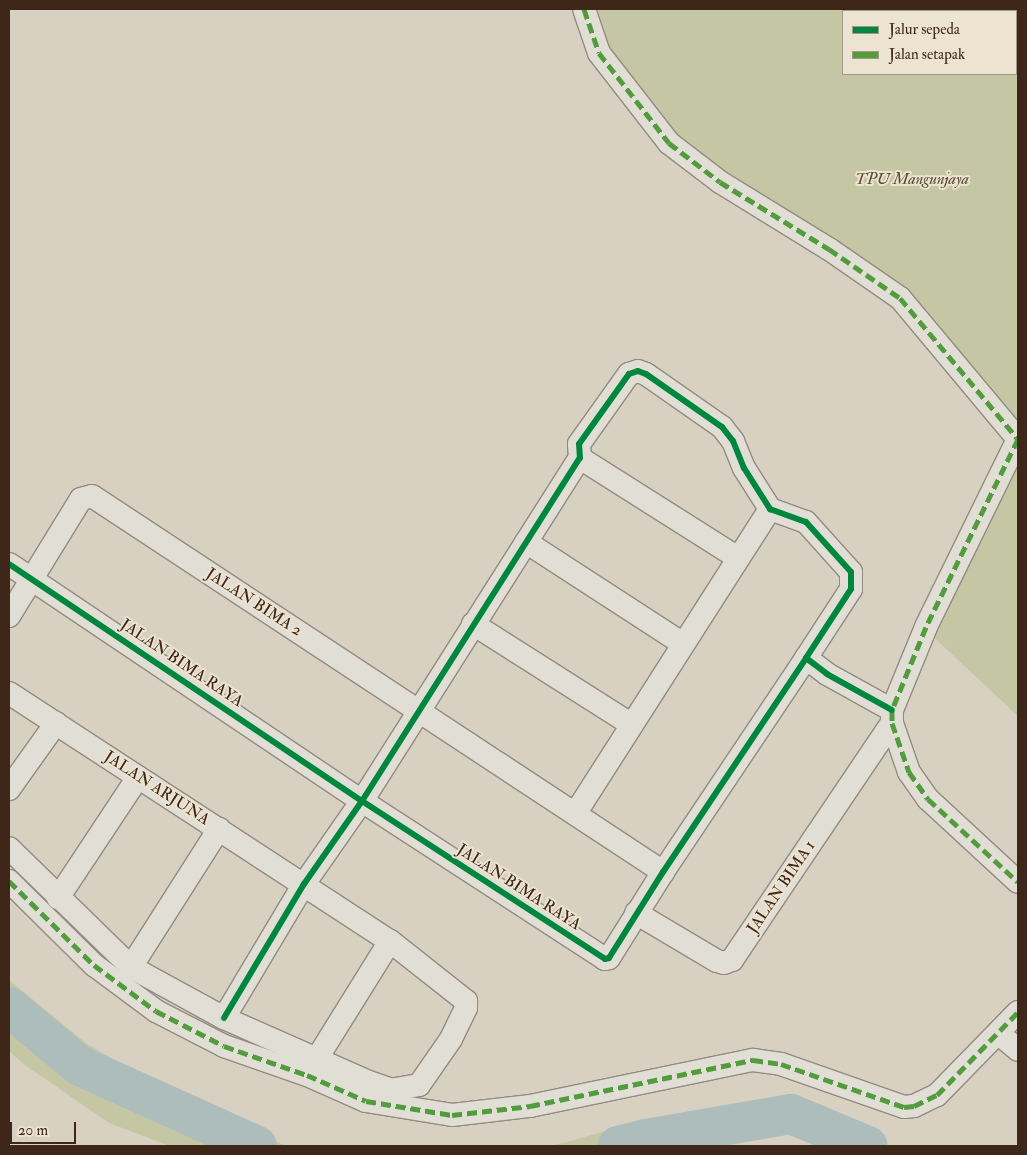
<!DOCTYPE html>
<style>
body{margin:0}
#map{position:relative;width:1027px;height:1155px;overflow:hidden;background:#d8d0c0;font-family:"IM FELL Double Pica",serif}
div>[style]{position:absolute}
.green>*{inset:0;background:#c4c6a4}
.river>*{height:40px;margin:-20px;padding:0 20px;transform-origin:20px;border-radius:20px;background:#acbdbb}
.roads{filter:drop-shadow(1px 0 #938b81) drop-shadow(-1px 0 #938b81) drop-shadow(0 1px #938b81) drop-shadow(0 -1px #938b81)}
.minor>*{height:22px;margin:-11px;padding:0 11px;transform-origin:11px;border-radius:11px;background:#e1ded5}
.quiet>*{height:5px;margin-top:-2.5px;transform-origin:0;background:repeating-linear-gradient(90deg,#539c3e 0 10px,transparent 0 15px)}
.cycleway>*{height:6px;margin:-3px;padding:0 3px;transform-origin:3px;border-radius:3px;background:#00873e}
span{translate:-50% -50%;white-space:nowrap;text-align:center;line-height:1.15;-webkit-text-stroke:4px #ece3d0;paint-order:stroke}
.park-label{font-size:16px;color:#5b4c36;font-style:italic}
.street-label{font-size:16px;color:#3e2719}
.frame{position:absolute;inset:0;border:10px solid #3e2719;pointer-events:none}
.legend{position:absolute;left:842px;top:10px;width:175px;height:65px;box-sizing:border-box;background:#ece3d0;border:1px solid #a69887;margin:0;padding:6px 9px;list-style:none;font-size:15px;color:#3e2719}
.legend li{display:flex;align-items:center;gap:10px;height:25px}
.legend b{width:25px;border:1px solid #a69887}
.scale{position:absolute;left:10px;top:1122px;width:66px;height:22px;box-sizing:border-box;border:2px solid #3e2719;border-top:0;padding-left:6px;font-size:15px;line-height:18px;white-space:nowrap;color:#3e2719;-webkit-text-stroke:4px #ece3d0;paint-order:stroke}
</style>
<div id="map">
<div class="green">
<div style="clip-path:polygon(evenodd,584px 9px,1018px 9px,1018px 716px,926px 630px,1015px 431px,899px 298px,669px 143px,584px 9px,843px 11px,1016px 11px,1016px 74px,843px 74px,843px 11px)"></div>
<div style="clip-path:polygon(9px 980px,87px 1044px,183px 1100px,286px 1146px,170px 1146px,109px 1123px,25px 1065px,9px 1051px)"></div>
<div style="clip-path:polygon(645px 1120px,649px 1146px,552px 1146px)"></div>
</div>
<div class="river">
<div style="left:9px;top:1007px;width:92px;rotate:39.7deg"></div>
<div style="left:80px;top:1066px;width:194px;rotate:24.3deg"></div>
<div style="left:618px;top:1146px;width:29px;rotate:-14deg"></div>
<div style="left:646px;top:1139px;width:147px;rotate:-9.8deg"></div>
<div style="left:791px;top:1114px;width:83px;rotate:22.6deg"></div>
</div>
<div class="roads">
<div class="minor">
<div style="left:584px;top:9px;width:46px;rotate:71.2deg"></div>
<div style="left:599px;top:53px;width:114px;rotate:52.1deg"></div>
<div style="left:669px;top:143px;width:64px;rotate:37.4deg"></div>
<div style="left:720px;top:182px;width:128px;rotate:31.6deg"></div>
<div style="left:829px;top:249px;width:86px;rotate:34.6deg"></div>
<div style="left:900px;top:298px;width:184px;rotate:50.1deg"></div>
<div style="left:1018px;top:439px;width:209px;rotate:116.1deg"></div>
<div style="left:926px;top:627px;width:90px;rotate:112.3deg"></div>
<div style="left:892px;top:710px;width:13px;rotate:90deg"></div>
<div style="left:892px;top:723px;width:52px;rotate:70.9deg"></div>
<div style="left:909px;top:772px;width:33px;rotate:55deg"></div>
<div style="left:928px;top:799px;width:122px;rotate:42.7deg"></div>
<div style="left:580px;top:458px;width:187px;rotate:32.3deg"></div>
<div style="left:526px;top:542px;width:187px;rotate:33deg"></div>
<div style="left:9px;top:564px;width:425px;rotate:33.9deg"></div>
<div style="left:362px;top:801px;width:290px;rotate:33deg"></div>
<div style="left:605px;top:959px;width:4px;rotate:-14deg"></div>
<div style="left:609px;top:958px;width:102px;rotate:-57.9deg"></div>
<div style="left:663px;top:872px;width:257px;rotate:-56.2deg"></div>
<div style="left:806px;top:658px;width:26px;rotate:37deg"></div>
<div style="left:827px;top:674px;width:74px;rotate:29deg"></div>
<div style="left:9px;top:616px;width:137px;rotate:-58.4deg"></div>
<div style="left:81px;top:499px;width:11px;rotate:-15deg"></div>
<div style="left:92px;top:496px;width:684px;rotate:33.36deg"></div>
<div style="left:473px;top:624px;width:188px;rotate:32.4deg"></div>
<div style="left:9px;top:693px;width:455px;rotate:33.1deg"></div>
<div style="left:390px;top:941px;width:97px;rotate:38.3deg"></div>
<div style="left:466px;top:1001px;width:7px;rotate:90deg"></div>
<div style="left:466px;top:1008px;width:34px;rotate:116deg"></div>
<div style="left:451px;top:1039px;width:56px;rotate:124.8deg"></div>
<div style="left:419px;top:1085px;width:27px;rotate:170deg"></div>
<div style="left:392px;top:1090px;width:24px;rotate:-161deg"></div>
<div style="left:369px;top:1082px;width:158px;rotate:-156.2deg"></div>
<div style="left:224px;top:1018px;width:106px;rotate:-151.3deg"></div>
<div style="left:131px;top:967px;width:170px;rotate:-135.7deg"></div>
<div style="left:9px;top:789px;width:81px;rotate:-54.5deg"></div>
<div style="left:575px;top:814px;width:362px;rotate:-57.4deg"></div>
<div style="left:9px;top:881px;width:120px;rotate:44.7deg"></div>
<div style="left:94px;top:965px;width:77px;rotate:36.6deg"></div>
<div style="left:156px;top:1011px;width:76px;rotate:27.2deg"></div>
<div style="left:224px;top:1046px;width:88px;rotate:19.3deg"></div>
<div style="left:307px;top:1075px;width:64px;rotate:23.8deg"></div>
<div style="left:366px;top:1101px;width:87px;rotate:9.2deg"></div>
<div style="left:452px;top:1115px;width:79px;rotate:-6.6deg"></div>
<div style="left:530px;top:1106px;width:228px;rotate:-11.7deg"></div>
<div style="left:753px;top:1060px;width:28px;rotate:8deg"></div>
<div style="left:781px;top:1064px;width:130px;rotate:19.3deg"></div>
<div style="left:904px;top:1107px;width:10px;rotate:-6deg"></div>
<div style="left:914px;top:1106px;width:25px;rotate:-26deg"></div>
<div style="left:937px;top:1095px;width:116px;rotate:-45.7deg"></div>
<div style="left:58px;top:898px;width:145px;rotate:-56.5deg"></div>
<div style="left:636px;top:913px;width:94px;rotate:30.7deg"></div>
<div style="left:717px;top:961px;width:7px;rotate:16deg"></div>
<div style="left:724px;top:963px;width:9px;rotate:-21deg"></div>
<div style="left:732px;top:960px;width:286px;rotate:-56deg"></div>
<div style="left:131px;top:967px;width:164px;rotate:-57.5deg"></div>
<div style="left:224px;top:1018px;width:156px;rotate:-59.2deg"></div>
<div style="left:304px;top:884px;width:101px;rotate:-55.1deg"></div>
<div style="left:362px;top:801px;width:406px;rotate:-57.6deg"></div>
<div style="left:580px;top:458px;width:14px;rotate:-94deg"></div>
<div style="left:579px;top:444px;width:86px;rotate:-54.5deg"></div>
<div style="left:629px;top:374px;width:9px;rotate:-18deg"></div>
<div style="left:638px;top:371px;width:9px;rotate:21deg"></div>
<div style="left:646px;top:374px;width:93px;rotate:34.9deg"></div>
<div style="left:722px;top:427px;width:18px;rotate:52deg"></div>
<div style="left:733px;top:441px;width:29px;rotate:68deg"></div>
<div style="left:744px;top:468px;width:49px;rotate:57.6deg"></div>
<div style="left:770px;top:509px;width:38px;rotate:20deg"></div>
<div style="left:806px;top:522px;width:67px;rotate:48deg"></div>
<div style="left:851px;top:572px;width:17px;rotate:90deg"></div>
<div style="left:851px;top:589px;width:82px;rotate:123.1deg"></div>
<div style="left:998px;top:1033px;width:26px;rotate:40deg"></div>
<div style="left:316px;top:1060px;width:140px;rotate:-58.1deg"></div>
</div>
</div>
<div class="quiet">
<div style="left:584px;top:9px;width:46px;rotate:71.2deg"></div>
<div style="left:599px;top:53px;width:114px;rotate:52.1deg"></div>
<div style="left:669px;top:143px;width:64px;rotate:37.4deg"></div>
<div style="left:720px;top:182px;width:128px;rotate:31.6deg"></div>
<div style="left:829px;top:249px;width:86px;rotate:34.6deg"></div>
<div style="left:900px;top:298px;width:184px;rotate:50.1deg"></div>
<div style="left:1018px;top:439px;width:209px;rotate:116.1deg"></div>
<div style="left:926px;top:627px;width:90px;rotate:112.3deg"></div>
<div style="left:892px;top:710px;width:13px;rotate:90deg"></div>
<div style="left:892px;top:723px;width:52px;rotate:70.9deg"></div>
<div style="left:909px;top:772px;width:33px;rotate:55deg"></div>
<div style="left:928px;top:799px;width:122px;rotate:42.7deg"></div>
<div style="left:9px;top:881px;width:120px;rotate:44.7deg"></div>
<div style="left:94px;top:965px;width:77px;rotate:36.6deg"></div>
<div style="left:156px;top:1011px;width:76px;rotate:27.2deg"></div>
<div style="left:224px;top:1046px;width:88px;rotate:19.3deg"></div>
<div style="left:307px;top:1075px;width:64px;rotate:23.8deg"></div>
<div style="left:366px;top:1101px;width:87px;rotate:9.2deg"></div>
<div style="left:452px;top:1115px;width:79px;rotate:-6.6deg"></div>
<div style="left:530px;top:1106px;width:228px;rotate:-11.7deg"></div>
<div style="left:753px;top:1060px;width:28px;rotate:8deg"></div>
<div style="left:781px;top:1064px;width:130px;rotate:19.3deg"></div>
<div style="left:904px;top:1107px;width:10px;rotate:-6deg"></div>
<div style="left:914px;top:1106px;width:25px;rotate:-26deg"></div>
<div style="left:937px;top:1095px;width:116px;rotate:-45.7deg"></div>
</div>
<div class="cycleway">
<div style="left:9px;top:564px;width:425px;rotate:33.9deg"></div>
<div style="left:362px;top:801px;width:290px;rotate:33deg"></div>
<div style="left:605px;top:959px;width:4px;rotate:-14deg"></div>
<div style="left:609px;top:958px;width:102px;rotate:-57.9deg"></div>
<div style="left:663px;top:872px;width:257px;rotate:-56.2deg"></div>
<div style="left:806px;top:658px;width:26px;rotate:37deg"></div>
<div style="left:827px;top:674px;width:74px;rotate:29deg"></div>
<div style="left:224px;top:1018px;width:156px;rotate:-59.2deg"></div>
<div style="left:304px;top:884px;width:101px;rotate:-55.1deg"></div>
<div style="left:362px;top:801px;width:406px;rotate:-57.6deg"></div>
<div style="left:580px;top:458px;width:14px;rotate:-94deg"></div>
<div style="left:579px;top:444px;width:86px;rotate:-54.5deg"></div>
<div style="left:629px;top:374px;width:9px;rotate:-18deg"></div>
<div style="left:638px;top:371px;width:9px;rotate:21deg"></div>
<div style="left:646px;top:374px;width:93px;rotate:34.9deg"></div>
<div style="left:722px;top:427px;width:18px;rotate:52deg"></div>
<div style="left:733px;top:441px;width:29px;rotate:68deg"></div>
<div style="left:744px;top:468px;width:49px;rotate:57.6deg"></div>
<div style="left:770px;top:509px;width:38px;rotate:20deg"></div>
<div style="left:806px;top:522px;width:67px;rotate:48deg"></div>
<div style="left:851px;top:572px;width:17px;rotate:90deg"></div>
<div style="left:851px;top:589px;width:82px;rotate:123.1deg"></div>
</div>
<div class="park-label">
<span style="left:912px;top:179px">TPU Mangunjaya</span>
</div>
<div class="street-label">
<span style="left:254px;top:602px;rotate:33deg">JALAN BIMA 2</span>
<span style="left:182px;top:663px;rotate:34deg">JALAN BIMA RAYA</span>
<span style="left:157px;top:788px;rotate:33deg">JALAN ARJUNA</span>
<span style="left:519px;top:887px;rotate:33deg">JALAN BIMA RAYA</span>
<span style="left:781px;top:887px;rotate:-56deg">JALAN BIMA 1</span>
</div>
<div class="frame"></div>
<ul class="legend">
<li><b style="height:6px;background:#00873e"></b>Jalur sepeda</li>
<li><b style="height:6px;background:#539c3e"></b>Jalan setapak</li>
</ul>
<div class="scale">20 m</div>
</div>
